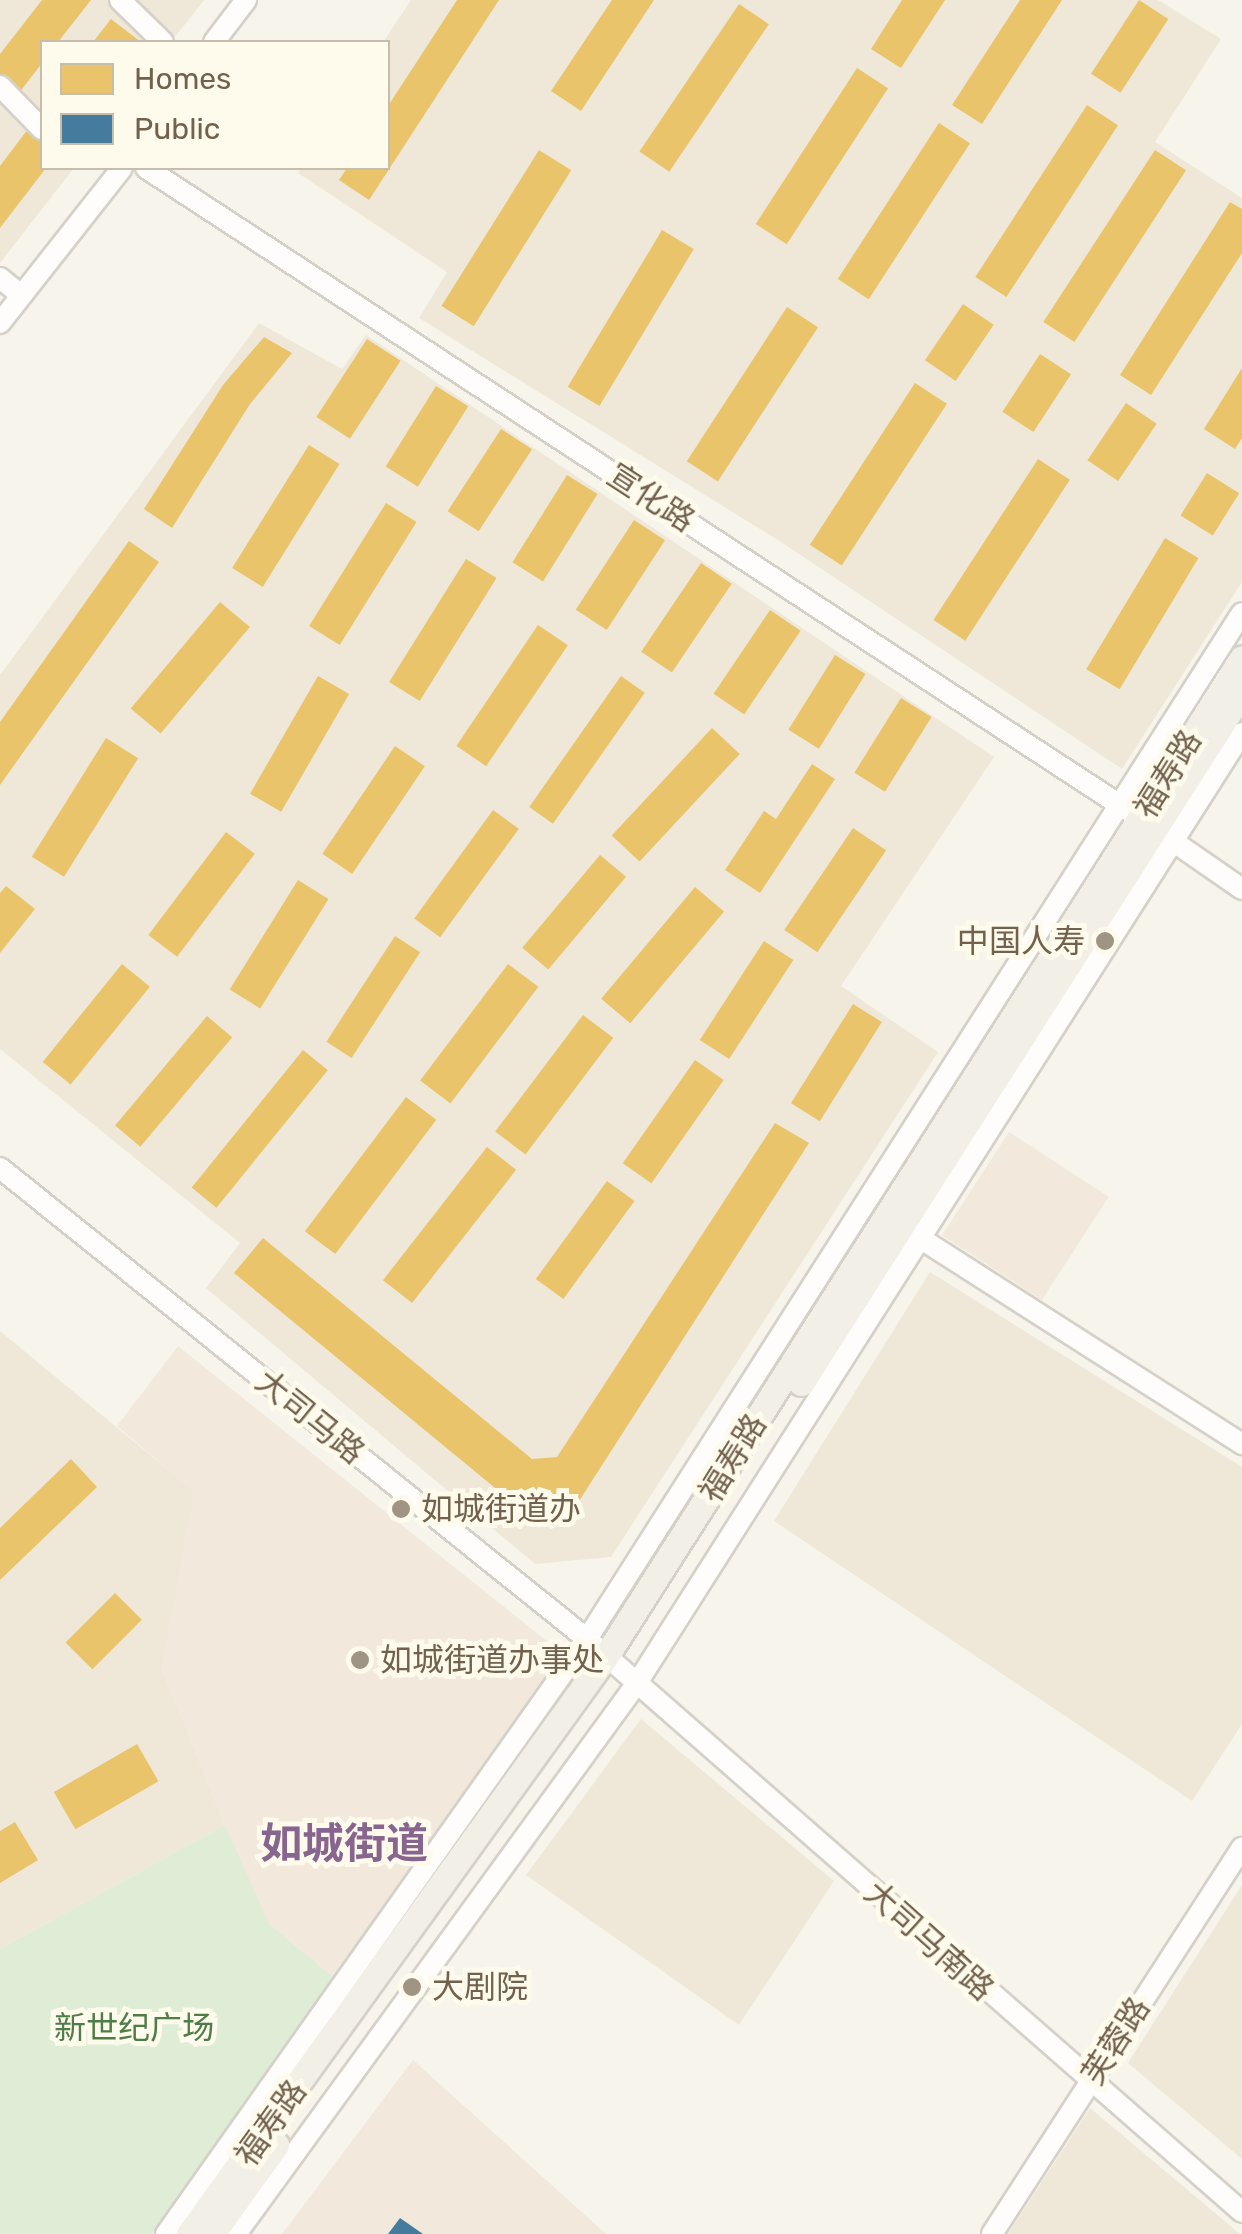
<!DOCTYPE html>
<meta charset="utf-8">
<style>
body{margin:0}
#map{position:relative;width:1242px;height:2234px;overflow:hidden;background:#f6f4eb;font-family:Rubik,"Noto Sans SC",sans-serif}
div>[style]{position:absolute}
.residential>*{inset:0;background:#efe8d9}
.commercial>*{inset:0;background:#f3e8dc;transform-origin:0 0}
.green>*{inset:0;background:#dfedd7}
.homes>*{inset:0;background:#e9c46a;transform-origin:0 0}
.public>*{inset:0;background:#457b9d}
.roads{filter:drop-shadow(2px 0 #d5d1c9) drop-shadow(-2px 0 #d5d1c9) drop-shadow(0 2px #d5d1c9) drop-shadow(0 -2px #d5d1c9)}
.minor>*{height:20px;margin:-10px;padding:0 10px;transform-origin:10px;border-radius:10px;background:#fefdfc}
.major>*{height:25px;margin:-12.5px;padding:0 12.5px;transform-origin:12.5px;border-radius:12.5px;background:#f2efe6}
.dots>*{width:28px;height:28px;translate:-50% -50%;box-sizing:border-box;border:5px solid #fefaec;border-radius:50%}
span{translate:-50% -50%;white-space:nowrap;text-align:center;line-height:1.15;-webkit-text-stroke:10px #fefaec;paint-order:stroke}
.street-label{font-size:32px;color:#72614d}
.poi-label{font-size:32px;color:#72614d}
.right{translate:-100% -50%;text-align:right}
.left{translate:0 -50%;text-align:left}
.park-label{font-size:32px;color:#4f7d48}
.district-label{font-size:42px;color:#88658e;font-weight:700}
.legend{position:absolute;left:40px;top:40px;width:350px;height:130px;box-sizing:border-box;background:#fefaec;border:2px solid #c6bdac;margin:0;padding:12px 18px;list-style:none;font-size:30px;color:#72614d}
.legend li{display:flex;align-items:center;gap:20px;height:50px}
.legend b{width:50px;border:2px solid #c6bdac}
</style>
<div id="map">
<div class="residential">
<div style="clip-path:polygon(0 0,204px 0,171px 42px,42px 42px,42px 168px,74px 168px,0 263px)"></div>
<div style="clip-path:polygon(411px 0,1158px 0,1221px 39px,1155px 142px,1242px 198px,1242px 582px,1122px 769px,781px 542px,419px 318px,447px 272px,298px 173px,302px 168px,388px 168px,383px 42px)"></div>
<div style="clip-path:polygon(259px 323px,342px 369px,366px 335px,994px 757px,841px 986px,938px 1052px,611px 1557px,535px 1564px,206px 1288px,240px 1243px,0 1049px,0 675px)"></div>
<div style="clip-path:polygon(930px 1272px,1242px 1467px,1242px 1724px,1192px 1801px,774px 1521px)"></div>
<div style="clip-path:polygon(0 1331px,195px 1492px,162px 1669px,225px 1825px,0 1949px)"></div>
<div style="clip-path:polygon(641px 1719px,834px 1881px,739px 2025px,526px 1875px)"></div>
<div style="clip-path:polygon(1242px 1885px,1242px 2159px,1128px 2063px)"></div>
<div style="clip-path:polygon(1090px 2108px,1240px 2234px,1008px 2234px)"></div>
</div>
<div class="commercial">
<div style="left:1009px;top:1132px;width:119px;height:123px;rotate:33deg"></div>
<div style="clip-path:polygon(178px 1346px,558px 1650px,549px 1681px,336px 1979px,269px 1924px,254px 1900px,162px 1669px,194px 1492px,117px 1426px)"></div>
<div style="clip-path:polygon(413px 2060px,606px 2234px,282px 2234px)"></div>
</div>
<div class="green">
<div style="clip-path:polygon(225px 1825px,269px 1924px,336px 1979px,152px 2234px,0 2234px,0 1949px)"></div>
</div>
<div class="homes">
<div style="clip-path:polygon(42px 0,91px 0,58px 42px,42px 42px,42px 63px,19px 93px,0 78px,0 54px)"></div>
<div style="clip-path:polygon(457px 0,499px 0,369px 200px,339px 180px,347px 168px,388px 168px,388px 106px)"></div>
<div style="clip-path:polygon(612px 0,654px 0,581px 111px,551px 91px)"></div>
<div style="clip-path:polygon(902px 0,945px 0,901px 68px,871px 49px)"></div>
<div style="clip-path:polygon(1020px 0,1062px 0,982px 124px,952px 105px)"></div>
<div style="left:1139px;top:0;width:35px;height:88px;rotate:33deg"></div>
<div style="left:739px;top:4px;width:36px;height:178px;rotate:34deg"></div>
<div style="clip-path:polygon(111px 19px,141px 42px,93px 42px)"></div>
<div style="left:857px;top:68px;width:37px;height:186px;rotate:33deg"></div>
<div style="left:1087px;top:105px;width:37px;height:205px;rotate:33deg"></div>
<div style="left:939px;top:123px;width:37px;height:186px;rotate:33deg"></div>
<div style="clip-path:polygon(28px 129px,42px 140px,46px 168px,0 228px,0 166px)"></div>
<div style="left:539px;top:150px;width:38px;height:184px;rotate:32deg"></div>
<div style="left:1155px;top:150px;width:37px;height:205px;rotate:33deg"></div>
<div style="clip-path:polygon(1230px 202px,1242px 209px,1242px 253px,1151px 395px,1120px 375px)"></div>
<div style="left:662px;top:230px;width:37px;height:183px;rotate:31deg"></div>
<div style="left:963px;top:304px;width:37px;height:68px;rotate:34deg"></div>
<div style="left:787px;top:307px;width:37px;height:184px;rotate:33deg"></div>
<div style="clip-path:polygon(264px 337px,292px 353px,250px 404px,172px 528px,144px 509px,223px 385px)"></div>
<div style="left:367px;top:339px;width:40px;height:93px;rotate:33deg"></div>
<div style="left:1040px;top:354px;width:37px;height:69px;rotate:33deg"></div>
<div style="clip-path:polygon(1242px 368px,1242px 438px,1235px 449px,1204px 429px)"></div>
<div style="left:915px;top:383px;width:38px;height:193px;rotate:33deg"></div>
<div style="left:436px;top:386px;width:38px;height:95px;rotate:32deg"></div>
<div style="left:1126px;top:403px;width:37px;height:69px;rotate:34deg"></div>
<div style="left:501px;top:429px;width:37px;height:98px;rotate:33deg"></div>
<div style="left:309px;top:445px;width:36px;height:145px;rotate:32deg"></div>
<div style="left:1038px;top:459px;width:38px;height:192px;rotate:33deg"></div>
<div style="left:1207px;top:473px;width:38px;height:50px;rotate:32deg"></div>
<div style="left:567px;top:475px;width:36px;height:103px;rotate:32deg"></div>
<div style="left:386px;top:503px;width:36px;height:145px;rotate:32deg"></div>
<div style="left:634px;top:520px;width:37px;height:107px;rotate:33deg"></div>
<div style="left:1165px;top:538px;width:39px;height:153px;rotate:31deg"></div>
<div style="clip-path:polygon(129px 541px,159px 562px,0 785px,0 722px)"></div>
<div style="left:466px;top:559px;width:36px;height:145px;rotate:32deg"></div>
<div style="left:701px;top:563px;width:37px;height:107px;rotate:34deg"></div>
<div style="left:220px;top:602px;width:39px;height:139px;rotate:40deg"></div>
<div style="left:770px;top:610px;width:37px;height:101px;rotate:34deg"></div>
<div style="left:538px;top:625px;width:36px;height:146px;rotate:34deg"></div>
<div style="left:835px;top:655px;width:36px;height:88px;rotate:32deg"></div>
<div style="left:318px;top:676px;width:36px;height:136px;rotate:30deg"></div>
<div style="left:621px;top:676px;width:29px;height:160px;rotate:35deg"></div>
<div style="left:901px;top:698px;width:36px;height:88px;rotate:32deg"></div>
<div style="left:712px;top:728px;width:38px;height:147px;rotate:43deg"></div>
<div style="left:106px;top:738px;width:38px;height:140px;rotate:32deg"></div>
<div style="left:395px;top:746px;width:36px;height:130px;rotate:34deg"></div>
<div style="clip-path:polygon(812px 764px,835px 779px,760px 893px,725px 870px,764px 811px,776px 819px)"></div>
<div style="left:493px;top:810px;width:32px;height:134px;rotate:36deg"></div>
<div style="left:853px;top:828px;width:40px;height:123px;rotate:34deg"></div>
<div style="left:226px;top:832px;width:36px;height:129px;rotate:37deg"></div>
<div style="left:600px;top:855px;width:34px;height:121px;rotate:40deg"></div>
<div style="left:298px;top:880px;width:36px;height:129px;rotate:32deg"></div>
<div style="clip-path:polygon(6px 886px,35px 909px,0 953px,0 893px)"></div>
<div style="left:695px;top:887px;width:38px;height:146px;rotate:40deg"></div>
<div style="left:395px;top:936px;width:30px;height:126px;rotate:33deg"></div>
<div style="left:764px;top:941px;width:35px;height:118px;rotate:33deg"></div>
<div style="left:122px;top:964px;width:36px;height:126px;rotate:39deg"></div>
<div style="left:508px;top:964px;width:38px;height:146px;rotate:37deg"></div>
<div style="left:853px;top:1004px;width:34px;height:117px;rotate:32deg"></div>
<div style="left:583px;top:1015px;width:38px;height:146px;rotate:37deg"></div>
<div style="left:207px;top:1016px;width:33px;height:143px;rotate:40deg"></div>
<div style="left:303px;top:1050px;width:32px;height:177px;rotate:39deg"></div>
<div style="left:695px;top:1060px;width:35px;height:126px;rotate:35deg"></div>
<div style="left:406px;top:1097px;width:38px;height:168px;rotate:37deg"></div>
<div style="clip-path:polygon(775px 1123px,809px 1143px,572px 1512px,529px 1516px,234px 1273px,263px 1238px,532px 1459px,557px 1457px)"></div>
<div style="left:487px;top:1147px;width:37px;height:169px;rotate:38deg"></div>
<div style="left:607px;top:1181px;width:34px;height:121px;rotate:36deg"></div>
<div style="clip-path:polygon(71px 1459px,97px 1487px,0 1580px,0 1528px)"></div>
<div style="left:115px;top:1593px;width:38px;height:70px;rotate:45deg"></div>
<div style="left:137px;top:1744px;width:43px;height:96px;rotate:60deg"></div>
<div style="clip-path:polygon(15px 1822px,38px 1860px,0 1883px,0 1831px)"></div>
</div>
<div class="public">
<div style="clip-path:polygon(400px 2218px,423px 2234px,388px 2234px)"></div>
</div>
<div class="roads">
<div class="minor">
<div style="left:120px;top:0;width:60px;rotate:44.3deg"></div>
<div style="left:214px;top:42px;width:53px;rotate:-52.7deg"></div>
<div style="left:0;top:86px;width:60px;rotate:45.7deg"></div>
<div style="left:146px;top:168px;width:1178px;rotate:33.19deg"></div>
<div style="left:0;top:278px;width:27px;rotate:39deg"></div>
<div style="left:0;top:323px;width:197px;rotate:-51.8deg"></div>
<div style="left:1164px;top:835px;width:95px;rotate:34.7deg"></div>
<div style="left:0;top:1168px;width:753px;rotate:38.74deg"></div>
<div style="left:587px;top:1639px;width:870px;rotate:41.18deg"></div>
<div style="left:912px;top:1233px;width:392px;rotate:32.6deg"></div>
<div style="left:166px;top:2234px;width:729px;rotate:-54.72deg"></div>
<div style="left:587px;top:1639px;width:1217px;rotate:-57.45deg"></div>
<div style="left:236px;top:2234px;width:681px;rotate:-53.95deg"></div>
<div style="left:637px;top:1683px;width:1126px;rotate:-57.51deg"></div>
<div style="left:992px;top:2234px;width:460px;rotate:-57.1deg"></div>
</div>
<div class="major">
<div style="left:801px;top:1383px;width:820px;rotate:-57.45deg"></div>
<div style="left:189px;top:2234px;width:713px;rotate:-54.19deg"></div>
<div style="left:606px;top:1656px;width:1183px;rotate:-57.49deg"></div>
<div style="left:212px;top:2234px;width:110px;rotate:-54.3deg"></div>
</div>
</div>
<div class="dots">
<div style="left:1105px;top:941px;background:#a09484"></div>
<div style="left:401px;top:1509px;background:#a09484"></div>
<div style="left:360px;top:1660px;background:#a09484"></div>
<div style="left:412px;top:1987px;background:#a09484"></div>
</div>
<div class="street-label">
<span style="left:651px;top:498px;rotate:33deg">宣化路</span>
<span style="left:1168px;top:774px;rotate:-58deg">福寿路</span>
<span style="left:310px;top:1417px;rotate:39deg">大司马路</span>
<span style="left:733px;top:1458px;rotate:-58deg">福寿路</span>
<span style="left:929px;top:1941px;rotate:42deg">大司马南路</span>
<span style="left:1116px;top:2041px;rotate:-57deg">芙蓉路</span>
<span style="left:271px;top:2123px;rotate:-54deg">福寿路</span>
</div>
<div class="poi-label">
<span class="right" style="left:1085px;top:941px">中国人寿</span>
<span class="left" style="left:421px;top:1509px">如城街道办</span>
<span class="left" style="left:380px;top:1660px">如城街道办事处</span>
<span class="left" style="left:432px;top:1987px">大剧院</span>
</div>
<div class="park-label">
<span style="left:134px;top:2028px">新世纪广场</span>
</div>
<div class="district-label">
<span style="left:344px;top:1844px">如城街道</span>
</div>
<ul class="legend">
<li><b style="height:28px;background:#e9c46a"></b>Homes</li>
<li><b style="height:28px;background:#457b9d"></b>Public</li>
</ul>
</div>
